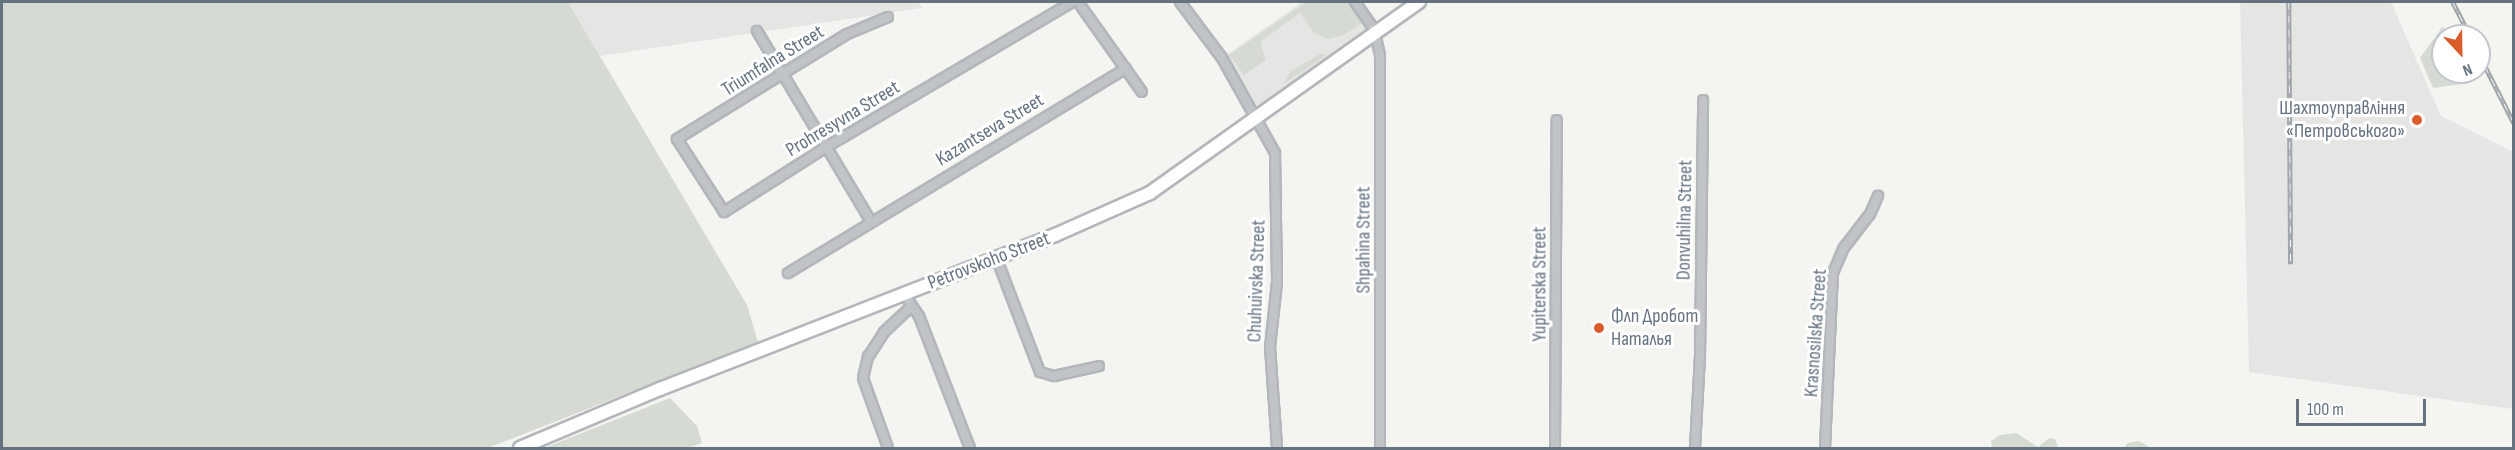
<!DOCTYPE html>
<meta charset="utf-8">
<style>
body{margin:0}
#map{position:relative;width:2515px;height:450px;overflow:hidden;background:#f4f5f1;font-family:"Sofia Sans Condensed",sans-serif}
div>[style]{position:absolute}
.built>*{inset:0;background:#e5e6e4}
.green>*{inset:0;background:#d5dbd2}
.roads{filter:drop-shadow(2px 0 #b3b7bb) drop-shadow(-2px 0 #b3b7bb) drop-shadow(0 2px #b3b7bb) drop-shadow(0 -2px #b3b7bb)}
.street>*{height:8px;margin:-4px;padding:0 4px;transform-origin:4px;border-radius:4px;background:#c0c4c7}
.secondary>*{height:12px;margin:-6px;padding:0 6px;transform-origin:6px;border-radius:6px;background:#fff}
.rail>*{height:4.5px;margin-top:-2.25px;transform-origin:0;background:repeating-linear-gradient(90deg,#fff 0 7px,#a1a6ac 0 14px);box-sizing:border-box;border-block:2px solid #a1a6ac}
.dots>*{width:16px;height:16px;translate:-50% -50%;box-sizing:border-box;border:3px solid #fff;border-radius:50%}
span{translate:-50% -50%;white-space:nowrap;text-align:center;line-height:1.15;-webkit-text-stroke:6px #fff;paint-order:stroke}
.street-label{font-size:20px;color:#657381}
.poi-label{font-size:20px;color:#657381}
.right{translate:-100% -50%;text-align:right}
.left{translate:0 -50%;text-align:left}
.frame{position:absolute;inset:0;border:3px solid #657381;pointer-events:none}
.north{position:absolute;left:2431px;top:24px;width:60px;height:60px;box-sizing:border-box;background:#fff;border:2px solid #c1c7cd;border-radius:50%;rotate:158deg;font-size:16px;font-weight:700;line-height:24px;text-align:center;color:#657381}
.north::after{content:'';display:block;margin:auto;width:21px;height:27px;background:#dc5b2a;clip-path:polygon(50% 0,100% 100%,50% 72%,0 100%)}
.scale{position:absolute;left:2296px;top:399px;width:130px;height:27px;box-sizing:border-box;border:3px solid #657381;border-top:0;padding-left:8px;font-size:18px;line-height:21px;white-space:nowrap;color:#657381;-webkit-text-stroke:4px #fff;paint-order:stroke}
</style>
<div id="map">
<div class="built">
<div style="clip-path:polygon(568px 2px,918px 2px,922px 8px,600px 56px)"></div>
<div style="clip-path:polygon(1302px 2px,1355px 2px,1374px 29px,1254px 112px,1222px 58px)"></div>
<div style="clip-path:polygon(2240px 2px,2391px 2px,2441px 116px,2513px 152px,2513px 409px,2249px 372px)"></div>
</div>
<div class="green">
<div style="clip-path:polygon(2px 2px,568px 2px,747px 305px,758px 342px,488px 448px,2px 448px)"></div>
<div style="clip-path:polygon(1306px 2px,1353px 2px,1366px 21px,1344px 35px,1328px 39px,1314px 33px,1300px 13px,1260px 42px,1266px 60px,1244px 75px,1229px 55px)"></div>
<div style="clip-path:polygon(2443px 26px,2448px 36px,2443px 36px,2443px 72px,2465px 72px,2470px 83px,2433px 88px,2420px 58px)"></div>
<div style="clip-path:polygon(1320px 54px,1327px 55px,1282px 85px,1291px 71px)"></div>
<div style="clip-path:polygon(670px 398px,697px 426px,702px 443px,688px 448px,544px 448px)"></div>
<div style="clip-path:polygon(2016px 433px,2038px 447px,2049px 438px,2055px 439px,2058px 448px,1992px 448px,1991px 441px,2000px 435px)"></div>
<div style="clip-path:polygon(2139px 441px,2151px 448px,2124px 448px,2128px 443px)"></div>
</div>
<div class="roads">
<div class="street">
<div style="left:1078px;top:2px;width:110px;rotate:54.6deg"></div>
<div style="left:1180px;top:2px;width:70px;rotate:53.1deg"></div>
<div style="left:1222px;top:58px;width:109px;rotate:60.8deg"></div>
<div style="left:1275px;top:153px;width:129px;rotate:89.1deg"></div>
<div style="left:1277px;top:282px;width:65px;rotate:96.1deg"></div>
<div style="left:1270px;top:347px;width:101px;rotate:86deg"></div>
<div style="left:1355px;top:2px;width:33px;rotate:55deg"></div>
<div style="left:1374px;top:29px;width:27px;rotate:77deg"></div>
<div style="left:1380px;top:55px;width:393px;rotate:90deg"></div>
<div style="left:888px;top:17px;width:44px;rotate:157.5deg"></div>
<div style="left:847px;top:34px;width:200px;rotate:148.3deg"></div>
<div style="left:677px;top:139px;width:87px;rotate:57.2deg"></div>
<div style="left:724px;top:212px;width:123px;rotate:-32.4deg"></div>
<div style="left:828px;top:146px;width:283px;rotate:-30.5deg"></div>
<div style="left:757px;top:31px;width:220px;rotate:59.1deg"></div>
<div style="left:996px;top:257px;width:123px;rotate:69.1deg"></div>
<div style="left:1040px;top:372px;width:15px;rotate:16deg"></div>
<div style="left:1054px;top:376px;width:46px;rotate:-12.5deg"></div>
<div style="left:788px;top:273px;width:395px;rotate:-31.2deg"></div>
<div style="left:904px;top:294px;width:27px;rotate:56deg"></div>
<div style="left:919px;top:316px;width:142px;rotate:68.9deg"></div>
<div style="left:888px;top:448px;width:74px;rotate:-109.7deg"></div>
<div style="left:863px;top:378px;width:22px;rotate:-77deg"></div>
<div style="left:868px;top:357px;width:30px;rotate:-57deg"></div>
<div style="left:884px;top:332px;width:35px;rotate:-43deg"></div>
<div style="left:1555px;top:448px;width:328px;rotate:-89.7deg"></div>
<div style="left:1695px;top:448px;width:91px;rotate:-86.9deg"></div>
<div style="left:1700px;top:357px;width:257px;rotate:-89.3deg"></div>
<div style="left:1825px;top:448px;width:175px;rotate:-87.4deg"></div>
<div style="left:1833px;top:273px;width:26px;rotate:-67deg"></div>
<div style="left:1843px;top:249px;width:44px;rotate:-52.4deg"></div>
<div style="left:1870px;top:214px;width:20px;rotate:-66deg"></div>
</div>
<div class="secondary">
<div style="left:520px;top:448px;width:152px;rotate:-22.9deg"></div>
<div style="left:660px;top:389px;width:424px;rotate:-21.3deg"></div>
<div style="left:1055px;top:235px;width:104px;rotate:-23.9deg"></div>
<div style="left:1150px;top:193px;width:330px;rotate:-35.4deg"></div>
</div>
</div>
<div class="rail">
<div style="left:2289px;top:2px;width:262px;rotate:89.6deg"></div>
<div style="left:2453px;top:2px;width:38px;rotate:63deg"></div>
<div style="left:2479px;top:54px;width:77px;rotate:63.1deg"></div>
</div>
<div class="dots">
<div style="left:2417px;top:120px;background:#dc5b2a"></div>
<div style="left:1599px;top:328px;background:#dc5b2a"></div>
</div>
<div class="street-label">
<span style="left:773px;top:61px;rotate:-32deg">Triumfalna Street</span>
<span style="left:843px;top:119px;rotate:-31deg">Prohresyvna Street</span>
<span style="left:990px;top:130px;rotate:-31deg">Kazantseva Street</span>
<span style="left:1685px;top:220px;rotate:-89deg">Donvuhilna Street</span>
<span style="left:1364px;top:240px;rotate:-90deg">Shpahina Street</span>
<span style="left:989px;top:261px;rotate:-21deg">Petrovskoho Street</span>
<span style="left:1257px;top:281px;rotate:-88deg">Chuhuivska Street</span>
<span style="left:1540px;top:284px;rotate:-90deg">Yupiterska Street</span>
<span style="left:1816px;top:333px;rotate:-86deg">Krasnosilska Street</span>
</div>
<div class="poi-label">
<span class="right" style="left:2405px;top:120px">Шахтоуправління<br>«Петровського»</span>
<span class="left" style="left:1611px;top:328px">Флп Дробот<br>Наталья</span>
</div>
<div class="frame"></div>
<div class="north">N</div>
<div class="scale">100 m</div>
</div>
